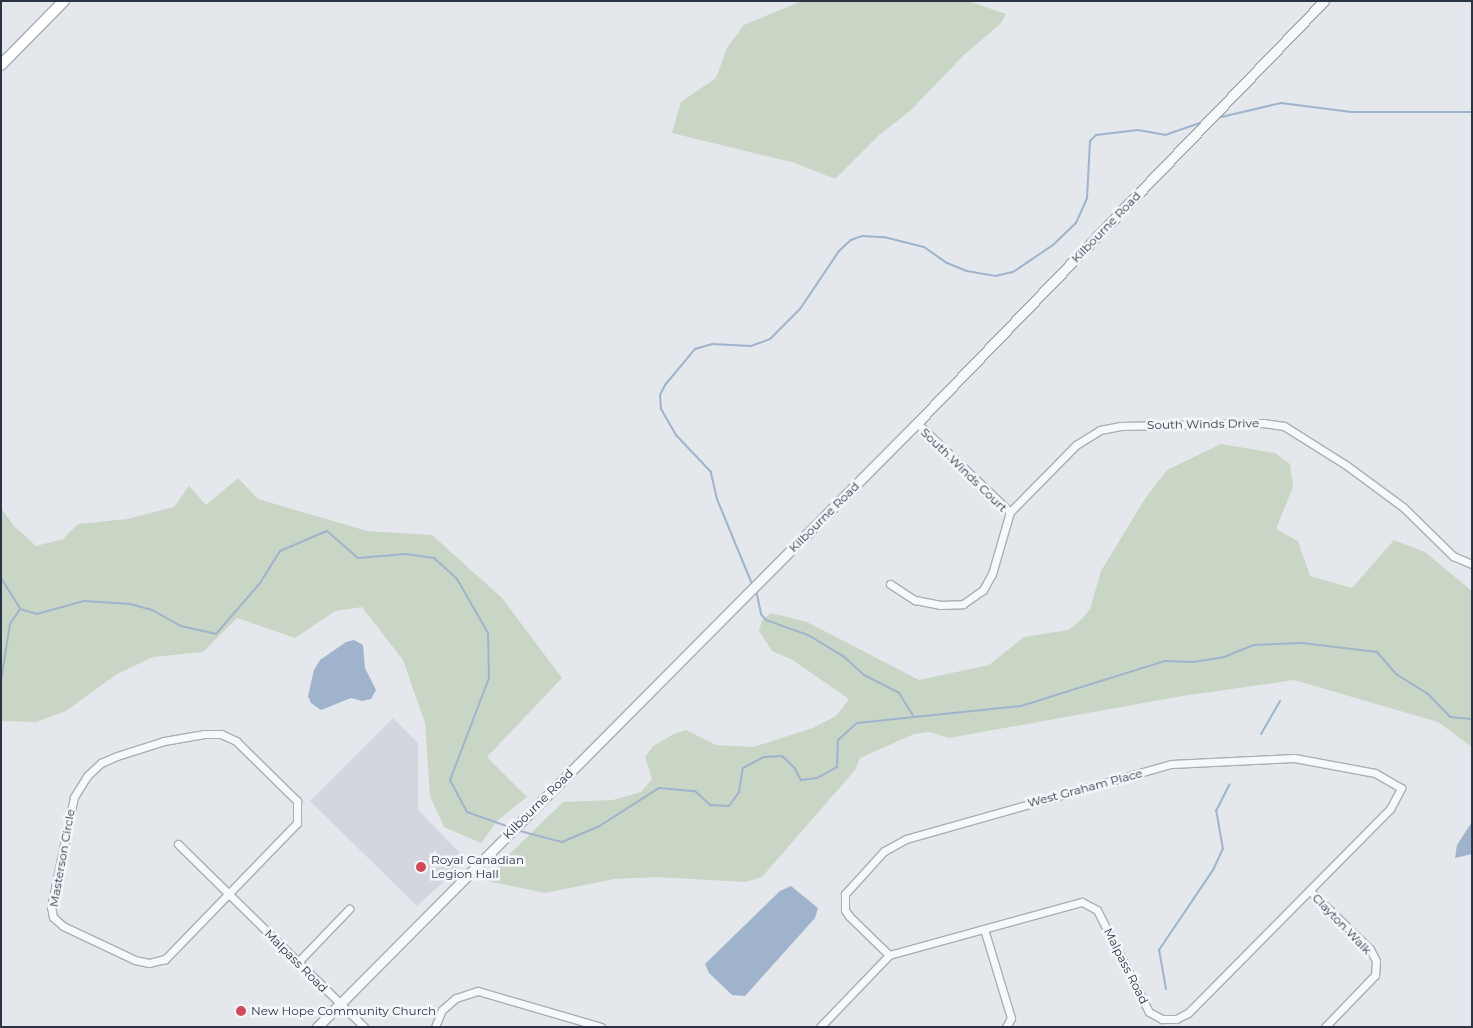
<!DOCTYPE html>
<style>
body{margin:0}
#map{position:relative;width:1473px;height:1028px;overflow:hidden;background:#e4e7ec;font-family:Montserrat,sans-serif}
div>[style]{position:absolute}
.built>*{inset:0;background:#d2d6de}
.green>*{inset:0;background:#c9d6c5}
.water>*{inset:0;background:#9fb4cc}
.stream>*{height:2px;margin:-1px;padding:0 1px;transform-origin:1px;border-radius:1px;background:#9fb4cc}
.roads{filter:drop-shadow(1px 0 #a9aeb7) drop-shadow(-1px 0 #a9aeb7) drop-shadow(0 1px #a9aeb7) drop-shadow(0 -1px #a9aeb7)}
.minor>*{height:7px;margin:-3.5px;padding:0 3.5px;transform-origin:3.5px;border-radius:3.5px;background:#f7f8fa}
.tertiary>*{height:9px;margin:-4.5px;padding:0 4.5px;transform-origin:4.5px;border-radius:4.5px;background:#f7f8fa}
.secondary>*{height:10px;margin:-5px;padding:0 5px;transform-origin:5px;border-radius:5px;background:#fff}
.dots>*{width:14px;height:14px;translate:-50% -50%;box-sizing:border-box;border:2px solid #f4f6f9;border-radius:50%}
span{translate:-50% -50%;white-space:nowrap;text-align:center;line-height:1.15;-webkit-text-stroke:5px #f4f6f9;paint-order:stroke}
.street-label{font-size:12px;color:#2b3445}
.poi-label{font-size:12px;color:#2b3445}
.left{translate:0 -50%;text-align:left}
.frame{position:absolute;inset:0;border:2px solid #2b3445;pointer-events:none}
</style>
<div id="map">
<div class="built">
<div style="clip-path:polygon(393px 718px,418px 743px,418px 810px,467px 860px,417px 906px,310px 801px)"></div>
</div>
<div class="green">
<div style="clip-path:polygon(802px 1px,968px 1px,1006px 14px,1001px 23px,964px 55px,910px 111px,879px 135px,835px 179px,795px 163px,672px 133px,681px 102px,716px 78px,727px 48px,744px 25px)"></div>
<div style="clip-path:polygon(1221px 444px,1275px 453px,1290px 464px,1293px 487px,1276px 529px,1298px 541px,1310px 576px,1352px 588px,1394px 540px,1425px 552px,1472px 591px,1472px 747px,1438px 722px,1294px 680px,1182px 696px,949px 738px,930px 732px,914px 734px,860px 758px,855px 770px,762px 877px,745px 882px,657px 877px,614px 879px,545px 893px,483px 880px,563px 802px,613px 800px,641px 792px,652px 779px,645px 757px,653px 746px,674px 734px,686px 730px,716px 745px,753px 747px,813px 728px,836px 716px,849px 699px,791px 659px,772px 651px,759px 631px,762px 620px,771px 613px,807px 622px,919px 680px,989px 665px,1024px 637px,1068px 630px,1081px 620px,1090px 609px,1101px 571px,1146px 497px,1167px 470px)"></div>
<div style="clip-path:polygon(238px 478px,258px 499px,367px 531px,432px 535px,502px 598px,562px 678px,487px 757px,527px 797px,497px 821px,481px 843px,444px 827px,430px 796px,425px 723px,403px 660px,362px 607px,335px 611px,295px 638px,237px 618px,203px 652px,153px 657px,117px 674px,66px 711px,36px 722px,1px 721px,1px 508px,14px 526px,36px 546px,63px 539px,78px 524px,127px 519px,174px 507px,189px 486px,206px 505px)"></div>
</div>
<div class="water">
<div style="clip-path:polygon(354px 640px,363px 645px,365px 668px,376px 690px,371px 699px,362px 701px,351px 698px,321px 710px,311px 703px,308px 696px,314px 670px,320px 660px,346px 642px)"></div>
<div style="clip-path:polygon(1472px 822px,1472px 854px,1455px 858px,1457px 845px)"></div>
<div style="clip-path:polygon(791px 886px,818px 908px,815px 918px,745px 996px,732px 995px,709px 973px,705px 964px,780px 891px)"></div>
</div>
<div class="stream">
<div style="left:1217px;top:118px;width:66px;rotate:-13.2deg"></div>
<div style="left:1281px;top:103px;width:71px;rotate:7.3deg"></div>
<div style="left:1351px;top:112px;width:121px"></div>
<div style="left:1px;top:578px;width:36px;rotate:58deg"></div>
<div style="left:20px;top:609px;width:18px;rotate:16deg"></div>
<div style="left:37px;top:614px;width:49px;rotate:-15.5deg"></div>
<div style="left:84px;top:601px;width:46px;rotate:3.7deg"></div>
<div style="left:130px;top:604px;width:23px;rotate:15deg"></div>
<div style="left:152px;top:610px;width:33px;rotate:29deg"></div>
<div style="left:181px;top:626px;width:36px;rotate:13deg"></div>
<div style="left:216px;top:634px;width:67px;rotate:-49.2deg"></div>
<div style="left:260px;top:583px;width:38px;rotate:-58deg"></div>
<div style="left:280px;top:551px;width:51px;rotate:-23.1deg"></div>
<div style="left:327px;top:531px;width:41px;rotate:41.1deg"></div>
<div style="left:358px;top:558px;width:48px;rotate:-4.8deg"></div>
<div style="left:406px;top:554px;width:28px;rotate:8deg"></div>
<div style="left:434px;top:558px;width:31px;rotate:42deg"></div>
<div style="left:457px;top:579px;width:62px;rotate:60.1deg"></div>
<div style="left:488px;top:633px;width:45px;rotate:88.7deg"></div>
<div style="left:489px;top:678px;width:109px;rotate:110.9deg"></div>
<div style="left:450px;top:780px;width:36px;rotate:62deg"></div>
<div style="left:467px;top:812px;width:48px;rotate:19.6deg"></div>
<div style="left:752px;top:584px;width:92px;rotate:-112.4deg"></div>
<div style="left:717px;top:499px;width:28px;rotate:-103deg"></div>
<div style="left:711px;top:472px;width:51px;rotate:-133.4deg"></div>
<div style="left:676px;top:435px;width:30px;rotate:-120deg"></div>
<div style="left:661px;top:409px;width:14px;rotate:-94deg"></div>
<div style="left:660px;top:395px;width:11px;rotate:-63deg"></div>
<div style="left:665px;top:385px;width:47px;rotate:-50.2deg"></div>
<div style="left:695px;top:349px;width:18px;rotate:-16deg"></div>
<div style="left:712px;top:344px;width:39px;rotate:3deg"></div>
<div style="left:751px;top:346px;width:20px;rotate:-20deg"></div>
<div style="left:770px;top:339px;width:42px;rotate:-45deg"></div>
<div style="left:800px;top:309px;width:70px;rotate:-56.1deg"></div>
<div style="left:839px;top:251px;width:16px;rotate:-43deg"></div>
<div style="left:851px;top:240px;width:12px;rotate:-20deg"></div>
<div style="left:862px;top:236px;width:22px;rotate:3deg"></div>
<div style="left:884px;top:237px;width:41px;rotate:14deg"></div>
<div style="left:924px;top:247px;width:28px;rotate:35deg"></div>
<div style="left:947px;top:263px;width:22px;rotate:22deg"></div>
<div style="left:967px;top:271px;width:28px;rotate:10deg"></div>
<div style="left:995px;top:276px;width:18px;rotate:-13deg"></div>
<div style="left:1013px;top:272px;width:48px;rotate:-34deg"></div>
<div style="left:1053px;top:245px;width:32px;rotate:-44deg"></div>
<div style="left:1076px;top:223px;width:27px;rotate:-66deg"></div>
<div style="left:1087px;top:198px;width:57px;rotate:-87deg"></div>
<div style="left:1090px;top:141px;width:8px;rotate:-45deg"></div>
<div style="left:1096px;top:135px;width:42px;rotate:-6.8deg"></div>
<div style="left:1138px;top:130px;width:27px;rotate:10deg"></div>
<div style="left:1165px;top:135px;width:40px;rotate:-18.9deg"></div>
<div style="left:756px;top:590px;width:25px;rotate:78deg"></div>
<div style="left:761px;top:614px;width:8px;rotate:50deg"></div>
<div style="left:766px;top:620px;width:45px;rotate:19.7deg"></div>
<div style="left:808px;top:635px;width:41px;rotate:31deg"></div>
<div style="left:843px;top:656px;width:28px;rotate:42deg"></div>
<div style="left:864px;top:675px;width:39px;rotate:27deg"></div>
<div style="left:899px;top:693px;width:28px;rotate:58deg"></div>
<div style="left:1px;top:681px;width:58px;rotate:-81deg"></div>
<div style="left:10px;top:624px;width:18px;rotate:-56deg"></div>
<div style="left:1261px;top:734px;width:38px;rotate:-60deg"></div>
<div style="left:516px;top:830px;width:48px;rotate:14.6deg"></div>
<div style="left:562px;top:842px;width:39px;rotate:-23deg"></div>
<div style="left:598px;top:827px;width:72px;rotate:-32.6deg"></div>
<div style="left:659px;top:788px;width:36px;rotate:5deg"></div>
<div style="left:695px;top:791px;width:21px;rotate:43deg"></div>
<div style="left:710px;top:805px;width:19px;rotate:3deg"></div>
<div style="left:729px;top:806px;width:17px;rotate:-54deg"></div>
<div style="left:739px;top:792px;width:24px;rotate:-81deg"></div>
<div style="left:743px;top:768px;width:24px;rotate:-28deg"></div>
<div style="left:764px;top:757px;width:18px;rotate:-3deg"></div>
<div style="left:782px;top:756px;width:16px;rotate:43deg"></div>
<div style="left:794px;top:767px;width:15px;rotate:62deg"></div>
<div style="left:801px;top:780px;width:16px;rotate:-7deg"></div>
<div style="left:817px;top:778px;width:23px;rotate:-29deg"></div>
<div style="left:837px;top:767px;width:27px;rotate:-88deg"></div>
<div style="left:838px;top:740px;width:25px;rotate:-42deg"></div>
<div style="left:857px;top:723px;width:165px;rotate:-5.9deg"></div>
<div style="left:1021px;top:706px;width:151px;rotate:-17.4deg"></div>
<div style="left:1165px;top:661px;width:28px;rotate:2deg"></div>
<div style="left:1193px;top:662px;width:31px;rotate:-9deg"></div>
<div style="left:1224px;top:657px;width:32px;rotate:-22deg"></div>
<div style="left:1254px;top:645px;width:48px;rotate:-2.4deg"></div>
<div style="left:1302px;top:643px;width:76px;rotate:6.8deg"></div>
<div style="left:1377px;top:652px;width:29px;rotate:49deg"></div>
<div style="left:1396px;top:674px;width:38px;rotate:32deg"></div>
<div style="left:1428px;top:694px;width:32px;rotate:46deg"></div>
<div style="left:1450px;top:717px;width:22px;rotate:5deg"></div>
<div style="left:1166px;top:989px;width:40px;rotate:-100deg"></div>
<div style="left:1159px;top:950px;width:97px;rotate:-56deg"></div>
<div style="left:1213px;top:870px;width:23px;rotate:-65deg"></div>
<div style="left:1223px;top:849px;width:39px;rotate:-100deg"></div>
<div style="left:1216px;top:811px;width:30px;rotate:-63deg"></div>
</div>
<div class="roads">
<div class="minor">
<div style="left:1010px;top:512px;width:94px;rotate:-45.4deg"></div>
<div style="left:1076px;top:445px;width:28px;rotate:-32deg"></div>
<div style="left:1100px;top:430px;width:21px;rotate:-11deg"></div>
<div style="left:1121px;top:426px;width:142px;rotate:-1.2deg"></div>
<div style="left:1263px;top:423px;width:21px;rotate:8deg"></div>
<div style="left:1284px;top:426px;width:73px;rotate:32.2deg"></div>
<div style="left:1346px;top:465px;width:71px;rotate:36.4deg"></div>
<div style="left:1403px;top:507px;width:70px;rotate:44.4deg"></div>
<div style="left:1453px;top:556px;width:21px;rotate:23deg"></div>
<div style="left:890px;top:584px;width:30px;rotate:33deg"></div>
<div style="left:915px;top:600px;width:25px;rotate:11deg"></div>
<div style="left:940px;top:605px;width:23px;rotate:-2deg"></div>
<div style="left:963px;top:604px;width:24px;rotate:-35deg"></div>
<div style="left:983px;top:590px;width:18px;rotate:-61deg"></div>
<div style="left:992px;top:574px;width:65px;rotate:-73.8deg"></div>
<div style="left:1010px;top:512px;width:129px;rotate:-136.3deg"></div>
<div style="left:204px;top:734px;width:17px"></div>
<div style="left:221px;top:734px;width:17px;rotate:25deg"></div>
<div style="left:236px;top:741px;width:86px;rotate:44.5deg"></div>
<div style="left:297px;top:801px;width:22px;rotate:90deg"></div>
<div style="left:297px;top:823px;width:190px;rotate:134.1deg"></div>
<div style="left:165px;top:959px;width:16px;rotate:166deg"></div>
<div style="left:149px;top:963px;width:14px;rotate:-168deg"></div>
<div style="left:135px;top:960px;width:80px;rotate:-154.7deg"></div>
<div style="left:63px;top:926px;width:13px;rotate:-138deg"></div>
<div style="left:53px;top:917px;width:10px;rotate:-101deg"></div>
<div style="left:51px;top:907px;width:112px;rotate:-78.2deg"></div>
<div style="left:74px;top:797px;width:25px;rotate:-58deg"></div>
<div style="left:87px;top:776px;width:19px;rotate:-43deg"></div>
<div style="left:101px;top:763px;width:17px;rotate:-24deg"></div>
<div style="left:117px;top:756px;width:49px;rotate:-17.7deg"></div>
<div style="left:164px;top:741px;width:41px;rotate:-9.9deg"></div>
<div style="left:178px;top:844px;width:261px;rotate:44.5deg"></div>
<div style="left:1310px;top:891px;width:83px;rotate:44deg"></div>
<div style="left:1370px;top:949px;width:13px;rotate:63deg"></div>
<div style="left:1376px;top:961px;width:14px;rotate:94deg"></div>
<div style="left:1375px;top:975px;width:72px;rotate:133.9deg"></div>
<div style="left:984px;top:929px;width:93px;rotate:73.1deg"></div>
<div style="left:1011px;top:1018px;width:10px;rotate:119deg"></div>
<div style="left:298px;top:962px;width:74px;rotate:-46.1deg"></div>
<div style="left:435px;top:1027px;width:18px;rotate:-68deg"></div>
<div style="left:442px;top:1010px;width:18px;rotate:-41deg"></div>
<div style="left:456px;top:998px;width:23px;rotate:-18deg"></div>
<div style="left:478px;top:991px;width:128px;rotate:16.3deg"></div>
<div style="left:820px;top:1027px;width:100px;rotate:-46.2deg"></div>
<div style="left:889px;top:955px;width:200px;rotate:-15.4deg"></div>
<div style="left:1082px;top:902px;width:17px;rotate:28deg"></div>
<div style="left:1097px;top:910px;width:114px;rotate:63deg"></div>
<div style="left:1149px;top:1012px;width:15px;rotate:28deg"></div>
<div style="left:1162px;top:1019px;width:14px"></div>
<div style="left:1176px;top:1019px;width:13px;rotate:-27deg"></div>
<div style="left:1188px;top:1013px;width:287px;rotate:-45.3deg"></div>
<div style="left:1390px;top:809px;width:24px;rotate:-62deg"></div>
<div style="left:1401px;top:788px;width:30px;rotate:-150deg"></div>
<div style="left:1375px;top:773px;width:82px;rotate:-169.5deg"></div>
<div style="left:1294px;top:758px;width:123px;rotate:177.2deg"></div>
<div style="left:1171px;top:764px;width:275px;rotate:164.2deg"></div>
<div style="left:906px;top:839px;width:25px;rotate:151deg"></div>
<div style="left:884px;top:851px;width:58px;rotate:132.2deg"></div>
<div style="left:845px;top:894px;width:16px;rotate:90deg"></div>
<div style="left:845px;top:910px;width:7px;rotate:56deg"></div>
<div style="left:849px;top:916px;width:56px;rotate:44.3deg"></div>
</div>
<div class="tertiary">
<div style="left:317px;top:1027px;width:851px;rotate:-45.19deg"></div>
<div style="left:917px;top:423px;width:586px;rotate:-46.04deg"></div>
</div>
<div class="secondary">
<div style="left:1px;top:65px;width:90px;rotate:-45.5deg"></div>
</div>
</div>
<div class="dots">
<div style="left:421px;top:867px;background:#d1495b"></div>
<div style="left:241px;top:1011px;background:#d1495b"></div>
</div>
<div class="street-label">
<span style="left:1106px;top:227px;rotate:-46deg">Kilbourne Road</span>
<span style="left:1203px;top:424px;rotate:-1deg">South Winds Drive</span>
<span style="left:964px;top:470px;rotate:44deg">South Winds Court</span>
<span style="left:824px;top:517px;rotate:-45deg">Kilbourne Road</span>
<span style="left:1085px;top:788px;rotate:-15deg">West Graham Place</span>
<span style="left:538px;top:804px;rotate:-45deg">Kilbourne Road</span>
<span style="left:62px;top:858px;rotate:-80deg">Masterson Circle</span>
<span style="left:1342px;top:924px;rotate:46deg">Clayton Walk</span>
<span style="left:296px;top:961px;rotate:45deg">Malpass Road</span>
<span style="left:1126px;top:966px;rotate:63deg">Malpass Road</span>
</div>
<div class="poi-label">
<span class="left" style="left:431px;top:867px">Royal Canadian<br>Legion Hall</span>
<span class="left" style="left:251px;top:1011px">New Hope Community Church</span>
</div>
<div class="frame"></div>
</div>
